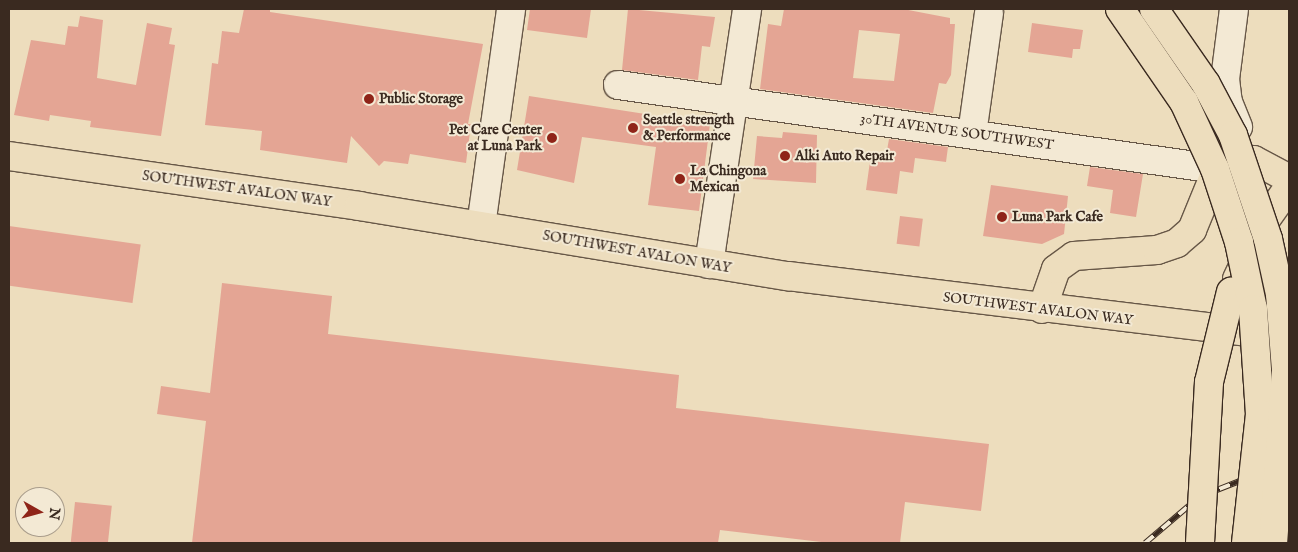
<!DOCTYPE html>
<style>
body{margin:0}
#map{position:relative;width:1298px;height:552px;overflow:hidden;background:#edddbd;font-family:"IM FELL English",serif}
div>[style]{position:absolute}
.building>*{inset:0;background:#e4a594;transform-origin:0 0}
.roads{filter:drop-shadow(1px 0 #675747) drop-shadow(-1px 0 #675747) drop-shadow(0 1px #675747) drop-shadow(0 -1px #675747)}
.minor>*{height:28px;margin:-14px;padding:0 14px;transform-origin:14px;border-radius:14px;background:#f3e9d4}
.major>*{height:28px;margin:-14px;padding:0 14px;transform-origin:14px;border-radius:14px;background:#edddbd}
.rail>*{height:5.5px;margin-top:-2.75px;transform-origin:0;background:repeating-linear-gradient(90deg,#f3e9d4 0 11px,#3a2a20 0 22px);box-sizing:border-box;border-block:1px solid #3a2a20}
.bridges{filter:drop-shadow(1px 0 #3a2a20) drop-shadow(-1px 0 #3a2a20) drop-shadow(0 1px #3a2a20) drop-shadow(0 -1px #3a2a20)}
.major-bridge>*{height:28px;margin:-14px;padding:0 14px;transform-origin:14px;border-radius:14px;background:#edddbd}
.highway-bridge>*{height:28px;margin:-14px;padding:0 14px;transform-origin:14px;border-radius:14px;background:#edddbd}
.dots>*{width:14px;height:14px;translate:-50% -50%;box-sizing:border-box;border:2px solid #f3e9d4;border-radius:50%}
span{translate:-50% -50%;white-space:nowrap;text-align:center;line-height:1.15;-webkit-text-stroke:4px #f3e9d4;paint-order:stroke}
.poi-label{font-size:14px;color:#3a2a20;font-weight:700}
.left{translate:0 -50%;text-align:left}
.right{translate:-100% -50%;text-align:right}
.street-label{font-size:14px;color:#3a2a20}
.frame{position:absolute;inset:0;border:10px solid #3a2a20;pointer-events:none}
.north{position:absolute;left:15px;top:487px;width:50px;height:50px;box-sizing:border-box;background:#f3e9d4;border:1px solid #a99d8c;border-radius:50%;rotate:97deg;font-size:14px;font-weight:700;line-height:20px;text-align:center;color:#3a2a20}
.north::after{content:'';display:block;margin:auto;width:18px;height:22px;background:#8f2418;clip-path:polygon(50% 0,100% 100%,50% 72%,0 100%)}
</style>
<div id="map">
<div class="building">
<div style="clip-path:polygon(244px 9px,270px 9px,270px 12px,483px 44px,468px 124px,471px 124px,466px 163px,410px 154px,408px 164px,384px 161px,379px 166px,351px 136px,347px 163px,260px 150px,262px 131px,205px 125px,212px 63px,218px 64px,222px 31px,239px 33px)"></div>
<div style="clip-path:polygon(530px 9px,591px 9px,587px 38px,527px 30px)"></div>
<div style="clip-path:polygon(628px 9px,715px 17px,710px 47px,702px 46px,698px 80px,622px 70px)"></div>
<div style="clip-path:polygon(evenodd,784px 9px,903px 9px,950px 18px,950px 24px,955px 24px,951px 75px,946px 84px,939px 83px,933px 113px,760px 89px,768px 24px,781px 26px,784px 9px,859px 30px,900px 34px,894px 81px,853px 78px,859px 30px)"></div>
<div style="clip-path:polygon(80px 16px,103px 20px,97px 78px,136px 85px,147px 23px,172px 28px,169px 44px,175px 45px,161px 136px,90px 127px,91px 121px,50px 115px,49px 121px,14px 115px,31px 40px,65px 45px,68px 26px,78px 27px)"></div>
<div style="clip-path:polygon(1032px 23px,1083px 30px,1080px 49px,1073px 49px,1072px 58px,1028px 52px)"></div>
<div style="clip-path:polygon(529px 96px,710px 124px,699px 211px,648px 205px,656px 147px,582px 137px,574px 183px,517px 170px)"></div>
<div style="clip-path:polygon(783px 132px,817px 135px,816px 183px,753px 179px,757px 136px,782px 138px)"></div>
<div style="clip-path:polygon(889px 139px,948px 147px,946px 162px,915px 158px,913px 173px,900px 171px,897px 194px,866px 190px,871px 154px,886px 156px)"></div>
<div style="clip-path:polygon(1090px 167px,1143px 174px,1136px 217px,1110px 213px,1113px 190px,1087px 186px)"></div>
<div style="clip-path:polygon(991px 185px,1068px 196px,1064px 234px,1042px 244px,983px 236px)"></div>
<div style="left:900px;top:216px;width:23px;height:28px;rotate:7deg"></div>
<div style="left:9px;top:226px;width:133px;height:59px;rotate:8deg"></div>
<div style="clip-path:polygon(222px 283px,332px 296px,328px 334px,679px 375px,676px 408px,989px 444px,981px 511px,905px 502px,900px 543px,830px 543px,720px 530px,718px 543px,192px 543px,206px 421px,157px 414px,161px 386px,210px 393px)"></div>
<div style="left:75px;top:502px;width:37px;height:41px;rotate:6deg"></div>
</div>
<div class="roads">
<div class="minor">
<div style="left:1234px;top:9px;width:71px;rotate:97.3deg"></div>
<div style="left:1225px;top:79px;width:23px;rotate:83deg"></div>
<div style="left:1228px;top:102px;width:27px;rotate:68deg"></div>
<div style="left:618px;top:85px;width:605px;rotate:7.98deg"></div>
<div style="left:972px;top:134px;width:122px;rotate:-82deg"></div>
<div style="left:481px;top:226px;width:219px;rotate:-82.1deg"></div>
<div style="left:709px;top:264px;width:258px;rotate:-81.5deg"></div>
</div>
<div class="major">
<div style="left:9px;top:156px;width:354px;rotate:8.1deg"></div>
<div style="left:359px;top:206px;width:435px;rotate:9.3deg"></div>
<div style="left:788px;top:276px;width:505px;rotate:6.94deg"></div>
<div style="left:1237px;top:279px;width:63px;rotate:-64.7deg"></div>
<div style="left:1264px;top:222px;width:43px;rotate:-54.5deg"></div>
<div style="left:1042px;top:309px;width:42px;rotate:-70.7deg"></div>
<div style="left:1056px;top:269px;width:22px;rotate:-36deg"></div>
<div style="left:1074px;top:256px;width:83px;rotate:-4.1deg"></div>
<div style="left:1157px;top:250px;width:21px;rotate:-19deg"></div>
<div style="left:1177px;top:243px;width:20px;rotate:-41deg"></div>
<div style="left:1192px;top:230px;width:66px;rotate:-67.7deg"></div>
<div style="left:1217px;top:169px;width:20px;rotate:-33deg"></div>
<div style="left:1234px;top:158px;width:20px;rotate:6deg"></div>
<div style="left:1254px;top:160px;width:40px;rotate:28deg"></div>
</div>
</div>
<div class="rail">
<div style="left:1145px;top:543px;width:71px;rotate:-40.4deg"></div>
<div style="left:1199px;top:497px;width:55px;rotate:-21.4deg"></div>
<div style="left:1250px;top:477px;width:40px;rotate:-10deg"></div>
</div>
<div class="bridges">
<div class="major-bridge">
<div style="left:1200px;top:543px;width:161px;rotate:-86.8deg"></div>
<div style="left:1209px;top:382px;width:93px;rotate:-76.3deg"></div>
</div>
<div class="highway-bridge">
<div style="left:1120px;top:9px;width:113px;rotate:55.5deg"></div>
<div style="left:1184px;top:102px;width:74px;rotate:65.2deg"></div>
<div style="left:1215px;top:169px;width:77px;rotate:71.8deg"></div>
<div style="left:1239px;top:242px;width:68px;rotate:78.2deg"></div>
<div style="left:1253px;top:309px;width:105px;rotate:86.2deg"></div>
<div style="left:1260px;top:414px;width:130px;rotate:96.2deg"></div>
<div style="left:1154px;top:9px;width:91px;rotate:55.3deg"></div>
<div style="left:1206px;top:84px;width:58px;rotate:62.1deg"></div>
<div style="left:1233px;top:135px;width:110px;rotate:71.4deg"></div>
<div style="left:1268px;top:239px;width:56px;rotate:77.7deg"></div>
<div style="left:1280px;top:294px;width:77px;rotate:85.5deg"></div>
<div style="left:1286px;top:371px;width:172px;rotate:94.3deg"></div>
</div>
</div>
<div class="dots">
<div style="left:369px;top:99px;background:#8f2418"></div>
<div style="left:633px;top:128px;background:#8f2418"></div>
<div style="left:552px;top:138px;background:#8f2418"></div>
<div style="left:785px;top:156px;background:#8f2418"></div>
<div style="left:680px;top:179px;background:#8f2418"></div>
<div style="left:1002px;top:217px;background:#8f2418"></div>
</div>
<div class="poi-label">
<span class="left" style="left:379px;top:99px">Public Storage</span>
<span class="left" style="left:643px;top:128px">Seattle strength<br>&amp; Performance</span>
<span class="right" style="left:542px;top:138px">Pet Care Center<br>at Luna Park</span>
<span class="left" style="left:795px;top:156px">Alki Auto Repair</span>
<span class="left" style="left:690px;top:179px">La Chingona<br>Mexican</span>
<span class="left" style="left:1012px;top:217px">Luna Park Cafe</span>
</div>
<div class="street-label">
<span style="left:957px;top:132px;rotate:8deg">30TH AVENUE SOUTHWEST</span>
<span style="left:237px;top:189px;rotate:8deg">SOUTHWEST AVALON WAY</span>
<span style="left:637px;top:252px;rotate:10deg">SOUTHWEST AVALON WAY</span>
<span style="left:1038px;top:309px;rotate:7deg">SOUTHWEST AVALON WAY</span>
</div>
<div class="frame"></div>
<div class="north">N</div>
</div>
